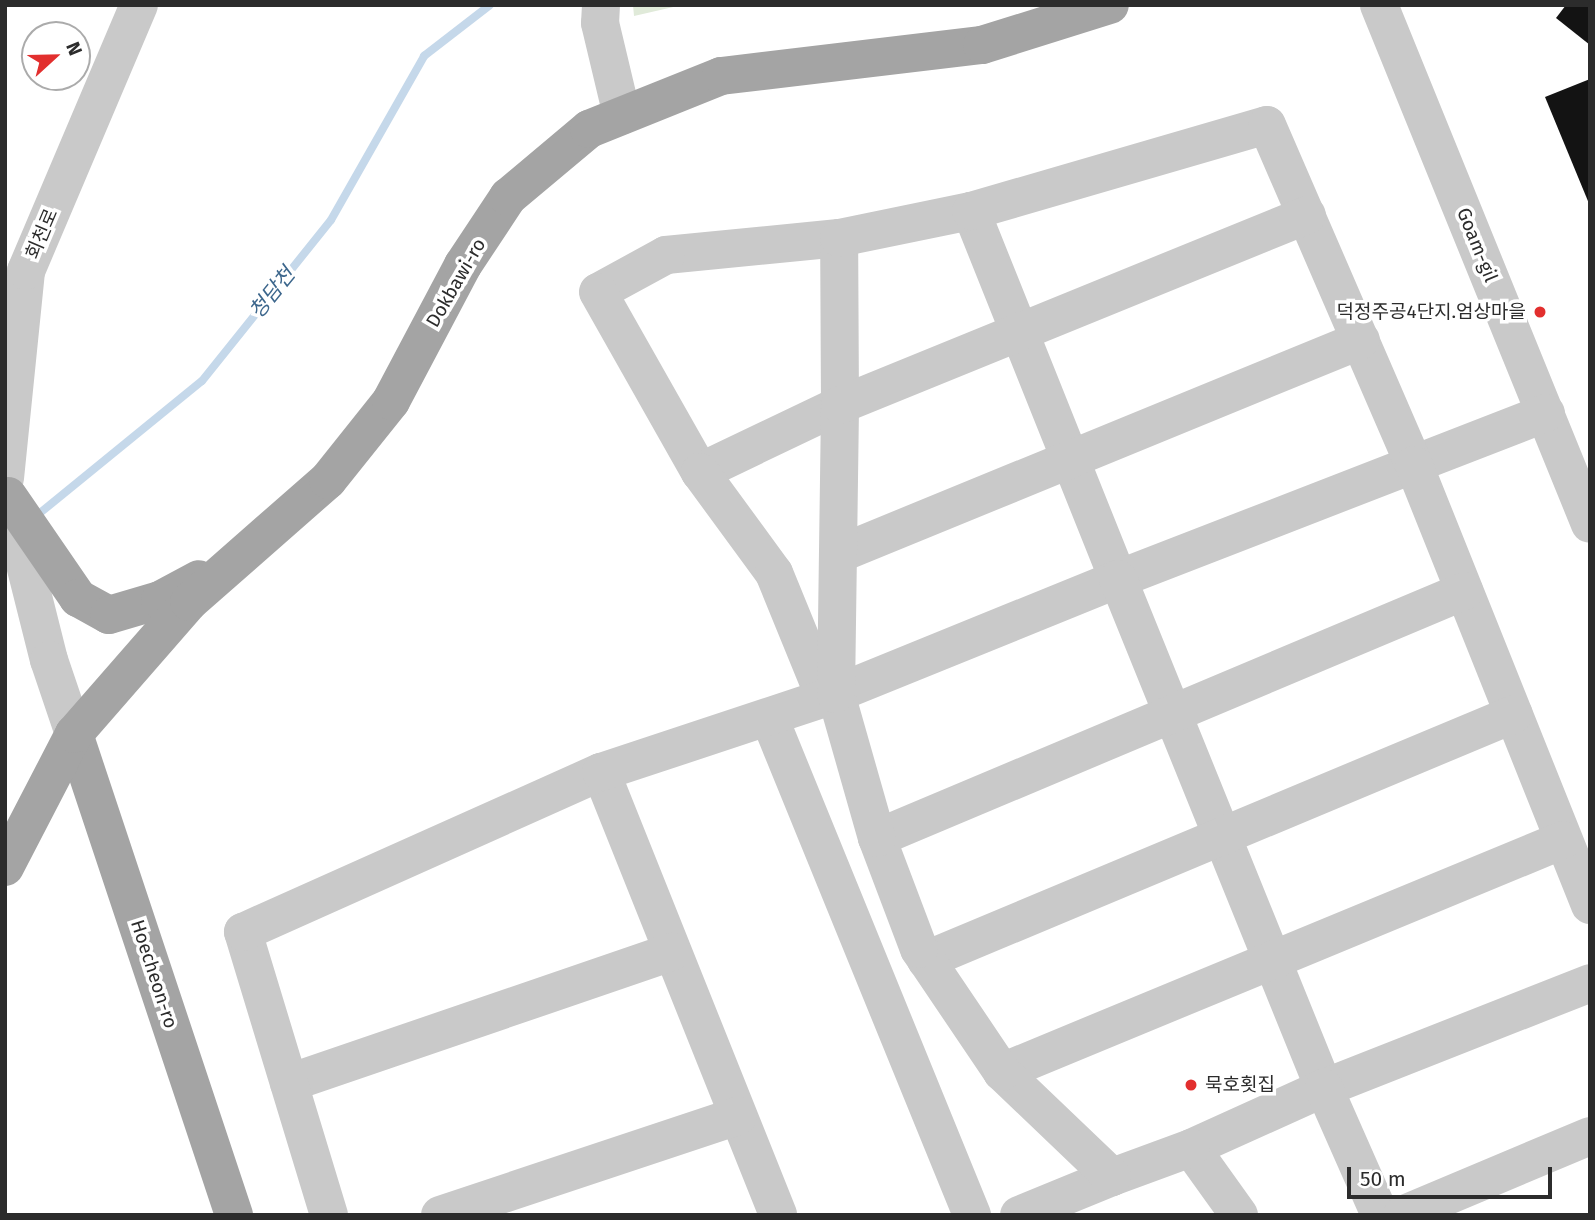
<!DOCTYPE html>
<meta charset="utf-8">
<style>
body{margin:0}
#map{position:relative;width:1595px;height:1220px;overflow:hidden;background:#fff;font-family:"Fira Sans","Noto Sans KR",sans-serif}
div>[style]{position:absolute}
.green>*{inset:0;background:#e0ead9}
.stream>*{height:8px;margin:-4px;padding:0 4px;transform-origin:4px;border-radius:4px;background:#c5d8ea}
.building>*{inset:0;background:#131313}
.minor>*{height:38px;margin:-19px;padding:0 19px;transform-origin:19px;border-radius:19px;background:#c9c9c9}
.major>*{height:38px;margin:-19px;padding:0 19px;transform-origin:19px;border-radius:19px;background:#a4a4a4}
.dots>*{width:19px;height:19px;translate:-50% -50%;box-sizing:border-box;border:4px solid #fff;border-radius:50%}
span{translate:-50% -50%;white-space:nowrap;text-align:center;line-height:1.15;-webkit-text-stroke:7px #fff;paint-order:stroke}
.street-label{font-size:19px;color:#2c2c2c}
.poi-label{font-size:19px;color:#2c2c2c}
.right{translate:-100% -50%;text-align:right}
.left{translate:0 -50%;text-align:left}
.water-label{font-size:21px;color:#3c668c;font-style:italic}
.frame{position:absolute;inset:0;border:7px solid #2c2c2c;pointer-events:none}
.north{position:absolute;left:21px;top:21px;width:70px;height:70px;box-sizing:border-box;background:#fff;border:2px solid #ababab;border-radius:50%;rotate:68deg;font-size:19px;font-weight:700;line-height:28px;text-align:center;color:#2c2c2c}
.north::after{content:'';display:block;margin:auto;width:24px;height:32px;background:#e22f2e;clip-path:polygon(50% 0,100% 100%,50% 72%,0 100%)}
.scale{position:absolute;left:1347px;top:1167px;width:205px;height:32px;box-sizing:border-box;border:4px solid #2c2c2c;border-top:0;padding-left:9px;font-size:21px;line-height:24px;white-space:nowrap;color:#2c2c2c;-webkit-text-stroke:5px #fff;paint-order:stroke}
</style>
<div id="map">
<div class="green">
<div style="clip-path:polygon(633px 5px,682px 5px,634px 16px)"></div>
</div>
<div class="stream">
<div style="left:35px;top:517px;width:215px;rotate:-39.2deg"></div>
<div style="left:202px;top:381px;width:206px;rotate:-51.3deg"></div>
<div style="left:331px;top:220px;width:189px;rotate:-60.4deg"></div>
<div style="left:424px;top:56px;width:83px;rotate:-37.7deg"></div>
</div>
<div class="building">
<div style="clip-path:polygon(1566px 5px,1590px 5px,1590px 45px,1556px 18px)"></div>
<div style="clip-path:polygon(1590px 79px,1590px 206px,1545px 97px)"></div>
</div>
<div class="minor">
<div style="left:601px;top:5px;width:18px;rotate:93deg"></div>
<div style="left:600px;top:23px;width:95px;rotate:76.6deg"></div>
<div style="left:1379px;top:5px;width:560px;rotate:67.88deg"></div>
<div style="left:971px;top:211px;width:396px;rotate:68.2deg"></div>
<div style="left:1118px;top:579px;width:459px;rotate:-21.2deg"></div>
<div style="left:839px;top:238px;width:174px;rotate:174.4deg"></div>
<div style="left:666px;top:255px;width:77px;rotate:151.4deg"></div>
<div style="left:598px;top:292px;width:207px;rotate:60.5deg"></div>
<div style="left:700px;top:472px;width:155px;rotate:-25.6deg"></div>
<div style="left:840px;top:405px;width:167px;rotate:-90.3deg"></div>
<div style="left:839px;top:238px;width:135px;rotate:-11.6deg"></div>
<div style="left:971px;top:211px;width:308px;rotate:-16.2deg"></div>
<div style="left:1267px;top:125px;width:370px;rotate:66.6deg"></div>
<div style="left:1414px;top:465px;width:474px;rotate:68.2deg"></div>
<div style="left:700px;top:472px;width:125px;rotate:53.8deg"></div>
<div style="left:774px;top:573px;width:135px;rotate:67.8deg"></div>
<div style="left:825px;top:698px;width:316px;rotate:-22.1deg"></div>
<div style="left:1118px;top:579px;width:549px;rotate:67.97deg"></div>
<div style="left:1324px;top:1088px;width:286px;rotate:-21.5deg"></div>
<div style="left:5px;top:478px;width:208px;rotate:-84.2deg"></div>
<div style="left:26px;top:271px;width:289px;rotate:-67deg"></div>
<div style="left:8px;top:497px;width:168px;rotate:75.9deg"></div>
<div style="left:49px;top:660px;width:78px;rotate:71.3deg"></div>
<div style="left:839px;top:554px;width:564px;rotate:-22.29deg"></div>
<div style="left:769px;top:717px;width:538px;rotate:67.82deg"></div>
<div style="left:601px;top:772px;width:477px;rotate:68.2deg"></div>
<div style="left:877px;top:838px;width:637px;rotate:-22.82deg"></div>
<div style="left:926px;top:960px;width:637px;rotate:-22.7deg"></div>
<div style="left:1002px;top:1072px;width:607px;rotate:-22.47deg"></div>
<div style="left:289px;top:1083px;width:405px;rotate:-18.9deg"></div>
<div style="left:1191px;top:1148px;width:146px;rotate:-24.3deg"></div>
<div style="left:1324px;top:1088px;width:139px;rotate:66.2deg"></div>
<div style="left:329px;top:1215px;width:296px;rotate:-106.9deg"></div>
<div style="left:243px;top:932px;width:392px;rotate:-24.1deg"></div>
<div style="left:601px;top:772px;width:236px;rotate:-18.3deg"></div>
<div style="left:440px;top:1215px;width:314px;rotate:-18.4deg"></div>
<div style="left:1019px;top:1215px;width:100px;rotate:-22.2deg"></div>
<div style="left:1239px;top:1215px;width:82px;rotate:-125.6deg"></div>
<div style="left:1191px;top:1148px;width:84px;rotate:159.8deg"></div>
<div style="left:1112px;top:1177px;width:152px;rotate:-136.3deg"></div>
<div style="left:1002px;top:1072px;width:148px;rotate:-124deg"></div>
<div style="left:919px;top:949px;width:119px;rotate:-110.7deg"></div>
<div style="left:877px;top:838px;width:150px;rotate:-105.9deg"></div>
<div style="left:836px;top:694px;width:289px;rotate:-89.2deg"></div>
<div style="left:840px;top:405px;width:504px;rotate:-22.14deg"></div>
<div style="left:1402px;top:1215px;width:204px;rotate:-22.8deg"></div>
</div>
<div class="major">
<div style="left:8px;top:496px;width:124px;rotate:55.5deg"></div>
<div style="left:78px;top:598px;width:35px;rotate:29deg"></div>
<div style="left:109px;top:615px;width:53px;rotate:-16.4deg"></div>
<div style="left:160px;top:600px;width:44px;rotate:-28.3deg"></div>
<div style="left:74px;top:734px;width:507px;rotate:71.6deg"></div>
<div style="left:5px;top:867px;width:150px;rotate:-62.6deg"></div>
<div style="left:74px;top:734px;width:175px;rotate:-48.9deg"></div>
<div style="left:189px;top:602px;width:185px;rotate:-41.3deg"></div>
<div style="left:328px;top:480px;width:101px;rotate:-51.4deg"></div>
<div style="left:391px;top:401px;width:154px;rotate:-62.1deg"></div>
<div style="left:463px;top:265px;width:82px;rotate:-56.5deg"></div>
<div style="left:508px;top:197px;width:106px;rotate:-40deg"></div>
<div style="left:589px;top:129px;width:142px;rotate:-21.9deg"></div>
<div style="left:721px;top:76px;width:263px;rotate:-6.8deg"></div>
<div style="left:982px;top:45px;width:134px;rotate:-17.4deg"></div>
</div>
<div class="dots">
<div style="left:1540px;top:312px;background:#e22f2e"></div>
<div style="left:1191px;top:1085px;background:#e22f2e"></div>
</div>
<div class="street-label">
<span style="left:42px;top:234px;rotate:-67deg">회천로</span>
<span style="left:1477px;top:245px;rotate:68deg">Goam-gil</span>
<span style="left:456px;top:283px;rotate:-60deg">Dokbawi-ro</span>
<span style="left:154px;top:974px;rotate:72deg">Hoecheon-ro</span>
</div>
<div class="poi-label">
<span class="right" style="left:1526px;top:312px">덕정주공4단지.엄상마을</span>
<span class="left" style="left:1205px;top:1085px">묵호횟집</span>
</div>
<div class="water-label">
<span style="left:272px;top:293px;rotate:-51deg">청담천</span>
</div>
<div class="frame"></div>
<div class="north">N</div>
<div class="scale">50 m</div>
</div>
